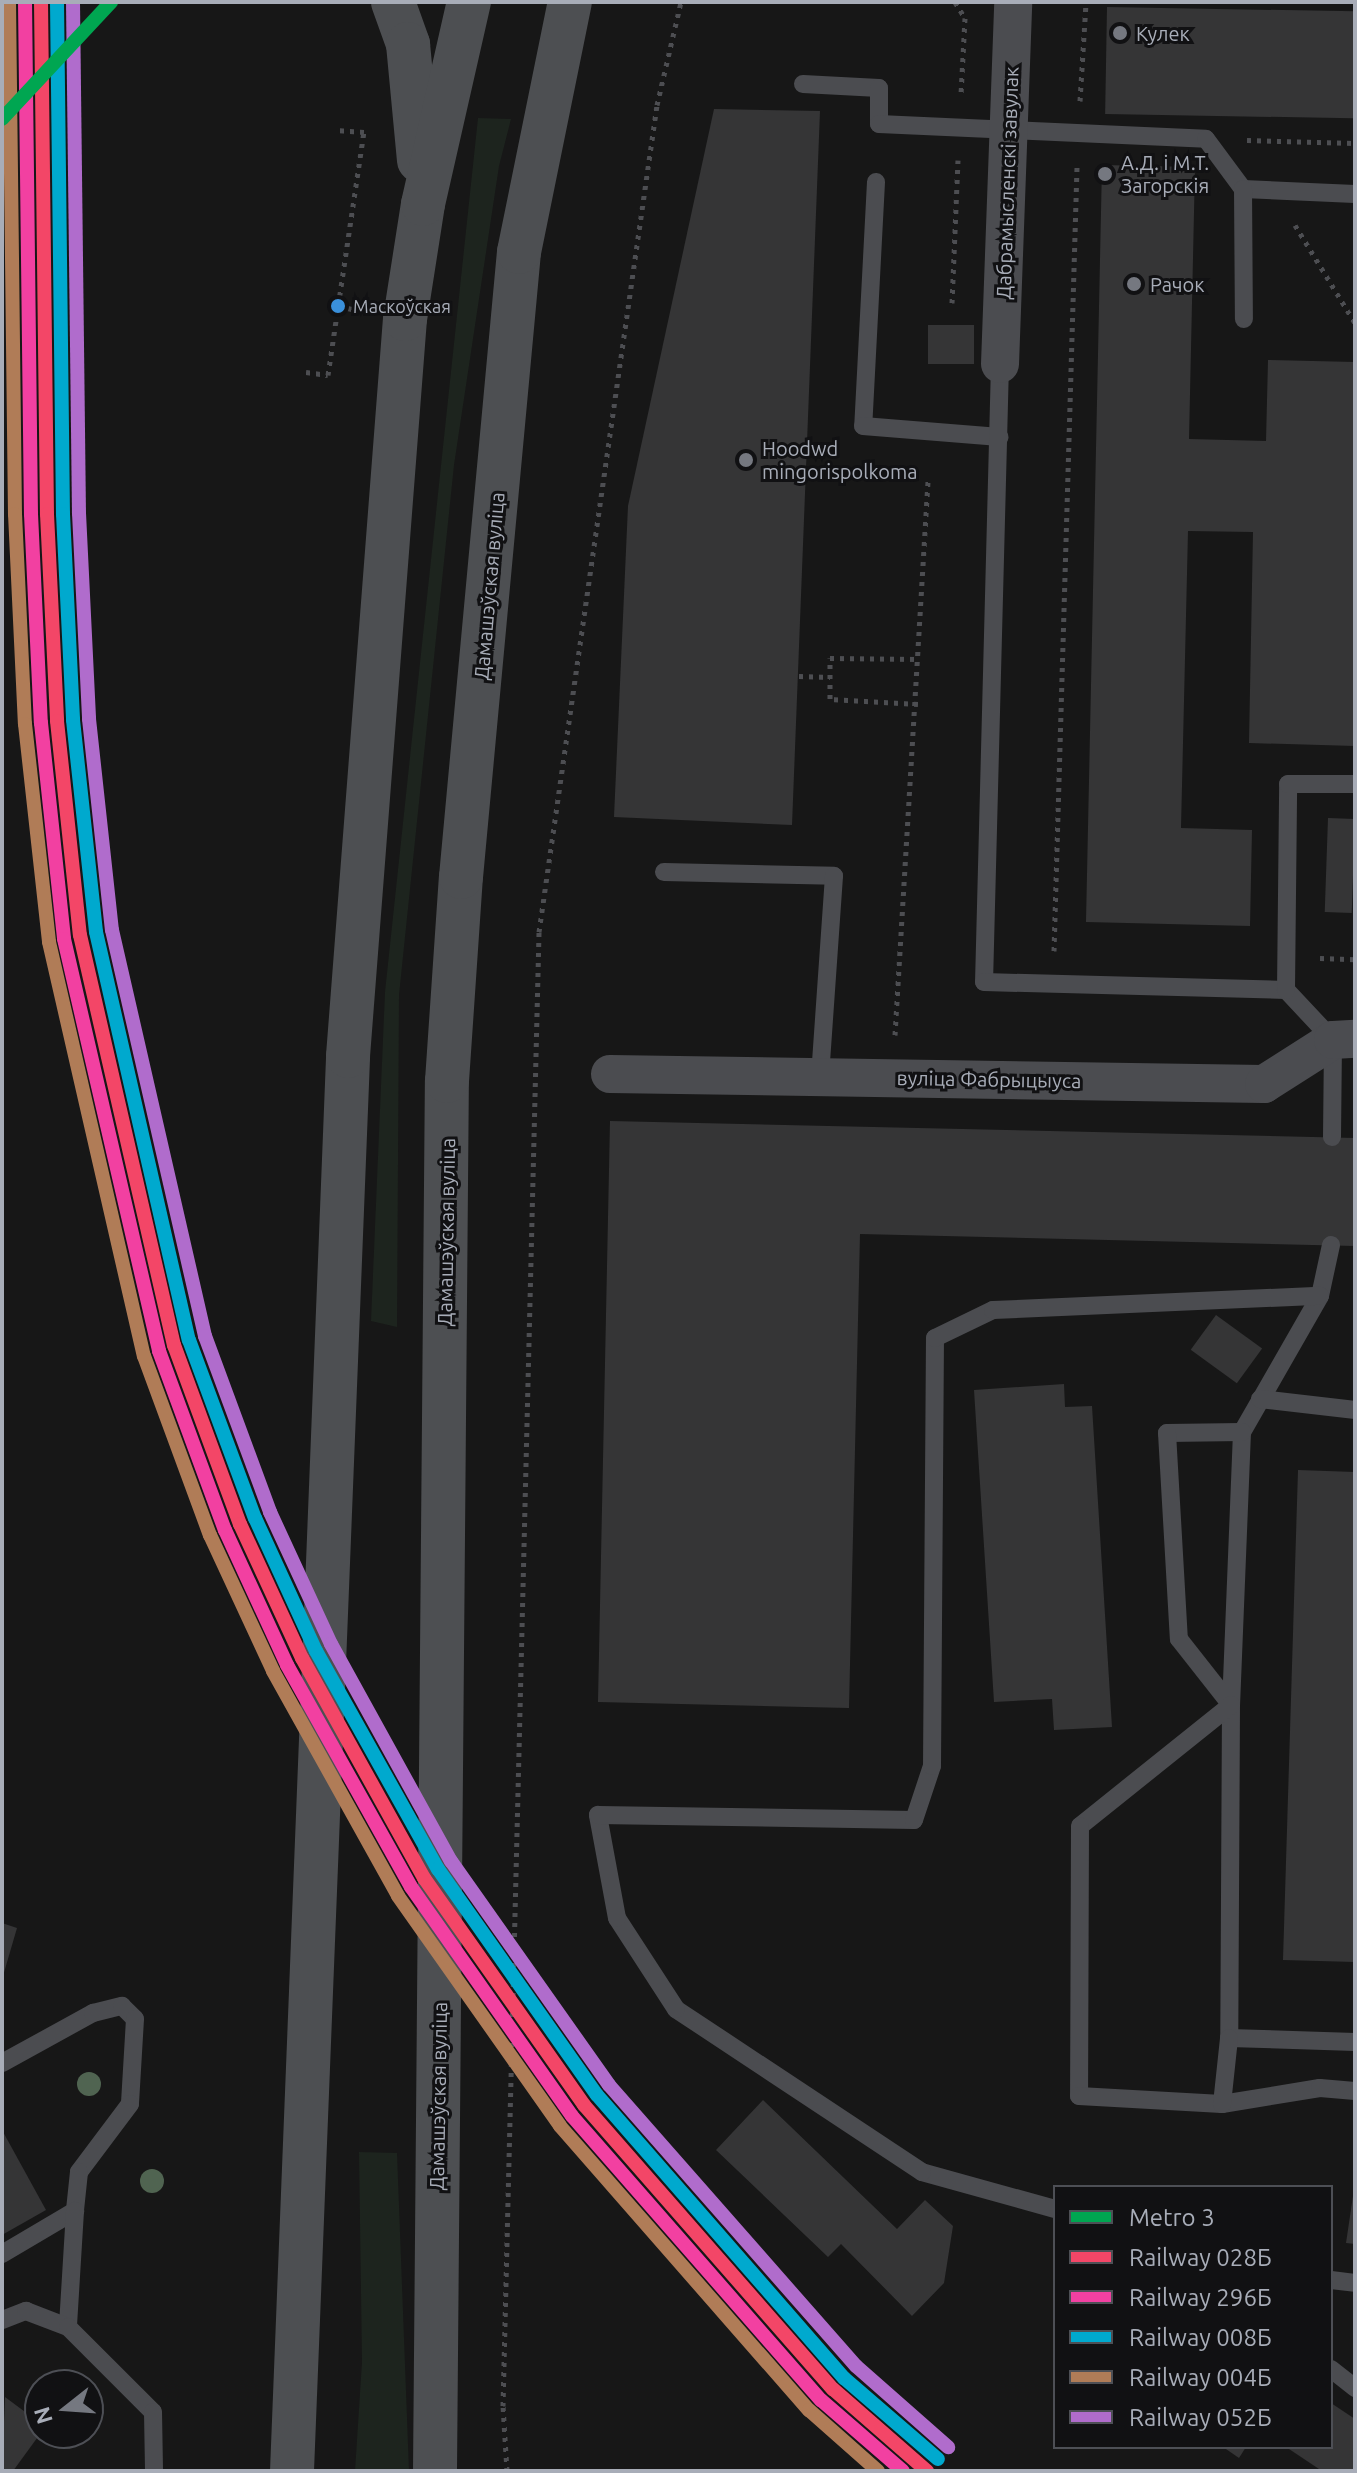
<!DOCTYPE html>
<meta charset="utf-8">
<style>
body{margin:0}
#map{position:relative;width:1357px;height:2473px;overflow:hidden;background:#171717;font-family:Ubuntu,sans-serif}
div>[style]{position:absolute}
.green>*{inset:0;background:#1d241e}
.building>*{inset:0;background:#353536;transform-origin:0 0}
.path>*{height:5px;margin-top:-2.5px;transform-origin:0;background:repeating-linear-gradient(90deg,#4d4e52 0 4px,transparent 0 10px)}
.lane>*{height:18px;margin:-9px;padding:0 9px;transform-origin:9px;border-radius:9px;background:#4b4c50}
.street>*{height:38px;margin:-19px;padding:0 19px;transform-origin:19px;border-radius:19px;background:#4b4c50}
.primary>*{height:44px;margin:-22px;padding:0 22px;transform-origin:22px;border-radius:22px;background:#4d4f52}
.rail-1>*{height:14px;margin:-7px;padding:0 7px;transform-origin:7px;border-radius:7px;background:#f34667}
.rail-2>*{height:14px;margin:-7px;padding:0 7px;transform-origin:7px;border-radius:7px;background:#f240a1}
.rail-3>*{height:14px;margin:-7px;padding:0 7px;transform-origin:7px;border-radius:7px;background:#00a9ce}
.rail-4>*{height:14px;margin:-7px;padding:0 7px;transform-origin:7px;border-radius:7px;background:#b07c57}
.rail-5>*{height:14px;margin:-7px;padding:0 7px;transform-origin:7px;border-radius:7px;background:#b06ccc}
.metro-1>*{height:14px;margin:-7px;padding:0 7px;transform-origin:7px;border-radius:7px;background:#00a651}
.trees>*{width:24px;height:24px;margin:-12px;border-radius:50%;background:#506451}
.dots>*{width:22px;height:22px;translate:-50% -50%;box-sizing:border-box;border:4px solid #111113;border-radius:50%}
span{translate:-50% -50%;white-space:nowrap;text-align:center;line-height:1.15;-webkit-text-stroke:6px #111113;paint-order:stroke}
.bus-label{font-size:18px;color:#a8adb8}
.left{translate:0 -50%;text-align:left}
.poi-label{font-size:20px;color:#a8adb8}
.street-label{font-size:20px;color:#a8adb8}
.frame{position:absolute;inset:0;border:4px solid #a8adb8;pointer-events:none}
.legend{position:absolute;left:1053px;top:2185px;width:280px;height:264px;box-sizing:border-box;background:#111113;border:2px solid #4d4f55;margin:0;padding:10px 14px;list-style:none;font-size:24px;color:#a8adb8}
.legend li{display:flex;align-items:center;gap:16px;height:40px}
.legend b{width:40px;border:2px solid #4d4f55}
.north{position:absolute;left:24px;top:2369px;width:80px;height:80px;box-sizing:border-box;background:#111113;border:2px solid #4d4f55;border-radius:50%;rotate:253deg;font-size:22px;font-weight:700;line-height:32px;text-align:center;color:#a8adb8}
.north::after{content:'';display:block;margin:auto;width:28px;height:36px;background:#757880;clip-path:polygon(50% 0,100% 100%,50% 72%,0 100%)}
</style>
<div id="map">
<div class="green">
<div style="clip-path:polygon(478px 118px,511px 119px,499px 166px,454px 465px,399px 995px,397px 1327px,371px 1321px,385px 992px)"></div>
<div style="clip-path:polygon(359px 2152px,397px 2153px,409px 2471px,355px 2471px,362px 2362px)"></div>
</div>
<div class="building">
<div style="left:1107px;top:7px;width:248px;height:107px;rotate:1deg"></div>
<div style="clip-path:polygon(714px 109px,820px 111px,792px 825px,614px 817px,628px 506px)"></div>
<div style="clip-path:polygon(1102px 165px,1195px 167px,1189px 439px,1266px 441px,1268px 360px,1355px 362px,1355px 746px,1249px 743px,1253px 532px,1188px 531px,1181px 828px,1252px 830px,1250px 926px,1086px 922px)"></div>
<div style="left:928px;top:325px;width:46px;height:39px"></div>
<div style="left:1328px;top:818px;width:27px;height:94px;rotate:2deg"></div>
<div style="clip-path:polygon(610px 1121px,1355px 1138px,1355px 1246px,860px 1234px,849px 1708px,598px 1702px)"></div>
<div style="left:1216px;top:1315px;width:57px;height:43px;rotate:36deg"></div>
<div style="clip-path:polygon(1064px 1384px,1065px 1407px,1092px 1406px,1112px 1727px,1054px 1730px,1052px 1699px,994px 1702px,974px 1390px)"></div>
<div style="clip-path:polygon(1298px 1470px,1355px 1472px,1355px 1962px,1283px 1960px)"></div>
<div style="clip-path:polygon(2px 1923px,17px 1928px,3px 1976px,2px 1975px)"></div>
<div style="clip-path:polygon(763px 2100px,897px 2229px,925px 2200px,953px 2226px,944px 2283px,912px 2316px,841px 2244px,828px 2257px,716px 2150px)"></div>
<div style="clip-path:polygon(2px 2130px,46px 2210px,2px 2235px)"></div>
<div style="clip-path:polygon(1353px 2196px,1355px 2196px,1355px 2244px,1346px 2243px)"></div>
<div style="clip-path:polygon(5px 2397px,40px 2423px,40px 2434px,13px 2471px,2px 2471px)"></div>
<div style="clip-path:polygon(1331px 2403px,1355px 2419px,1355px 2471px,1322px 2471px,1286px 2447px,1331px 2447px)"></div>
<div style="clip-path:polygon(1223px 2447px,1246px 2447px,1239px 2458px)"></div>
</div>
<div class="path">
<div style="left:955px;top:2px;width:19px;rotate:58deg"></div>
<div style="left:965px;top:18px;width:76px;rotate:93deg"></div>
<div style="left:1080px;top:101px;width:99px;rotate:-86.5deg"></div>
<div style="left:1247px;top:140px;width:108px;rotate:1.6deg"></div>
<div style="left:1295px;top:225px;width:115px;rotate:58.5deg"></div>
<div style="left:952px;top:303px;width:143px;rotate:-87.6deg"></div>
<div style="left:338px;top:306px;width:24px;rotate:12deg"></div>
<div style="left:306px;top:372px;width:22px;rotate:8deg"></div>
<div style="left:328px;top:375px;width:246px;rotate:-81.6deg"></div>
<div style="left:364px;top:132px;width:28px;rotate:-176deg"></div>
<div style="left:799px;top:676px;width:31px;rotate:2deg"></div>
<div style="left:918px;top:704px;width:88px;rotate:-176.7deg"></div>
<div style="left:830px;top:699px;width:41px;rotate:-90deg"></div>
<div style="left:830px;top:658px;width:88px;rotate:0.7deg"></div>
<div style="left:1054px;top:951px;width:784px;rotate:-88.32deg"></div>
<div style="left:1320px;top:958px;width:35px;rotate:2deg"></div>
<div style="left:895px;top:1035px;width:555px;rotate:-86.59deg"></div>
<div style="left:507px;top:2471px;width:65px;rotate:-93.5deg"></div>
<div style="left:503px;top:2406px;width:1474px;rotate:-88.6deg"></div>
<div style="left:539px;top:932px;width:835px;rotate:-81.88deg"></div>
<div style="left:657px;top:105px;width:106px;rotate:-76.9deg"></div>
</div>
<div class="lane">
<div style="left:803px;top:84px;width:76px;rotate:3deg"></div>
<div style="left:879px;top:88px;width:36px;rotate:90deg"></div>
<div style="left:879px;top:124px;width:327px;rotate:2.6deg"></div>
<div style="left:1206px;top:139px;width:62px;rotate:53.5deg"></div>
<div style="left:1243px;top:189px;width:112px;rotate:2.6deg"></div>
<div style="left:876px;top:182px;width:244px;rotate:93deg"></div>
<div style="left:863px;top:426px;width:137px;rotate:4.6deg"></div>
<div style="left:1243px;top:189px;width:130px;rotate:89.6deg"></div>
<div style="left:1000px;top:364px;width:618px;rotate:91.48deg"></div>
<div style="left:984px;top:982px;width:302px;rotate:1.5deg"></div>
<div style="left:664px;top:872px;width:170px;rotate:1.3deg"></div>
<div style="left:834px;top:876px;width:201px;rotate:94deg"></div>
<div style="left:1332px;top:1137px;width:97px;rotate:-89.4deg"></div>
<div style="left:1333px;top:1040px;width:69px;rotate:-133.2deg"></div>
<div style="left:1286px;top:990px;width:206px;rotate:-89.4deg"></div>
<div style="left:1288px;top:784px;width:67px"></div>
<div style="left:1331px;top:1245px;width:52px;rotate:102.2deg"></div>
<div style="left:1320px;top:1296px;width:157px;rotate:119.8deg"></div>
<div style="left:1242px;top:1432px;width:273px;rotate:92.3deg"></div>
<div style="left:1231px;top:1705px;width:333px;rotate:90.3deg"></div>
<div style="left:1229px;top:2038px;width:126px;rotate:1.8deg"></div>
<div style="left:1260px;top:1399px;width:96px;rotate:6.6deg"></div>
<div style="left:1242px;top:1432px;width:75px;rotate:179.2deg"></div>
<div style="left:1167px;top:1433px;width:206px;rotate:86.7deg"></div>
<div style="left:1179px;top:1639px;width:84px;rotate:51.8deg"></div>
<div style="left:1231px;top:1705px;width:193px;rotate:141.3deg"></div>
<div style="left:1080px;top:1826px;width:270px;rotate:90.2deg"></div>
<div style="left:1079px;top:2096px;width:143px;rotate:3.2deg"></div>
<div style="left:1222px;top:2104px;width:99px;rotate:-9.3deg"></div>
<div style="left:1320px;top:2088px;width:35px;rotate:5deg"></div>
<div style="left:2px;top:2063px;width:104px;rotate:-28.8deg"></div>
<div style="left:93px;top:2013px;width:30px;rotate:-14deg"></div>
<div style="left:122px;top:2006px;width:18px;rotate:45deg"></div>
<div style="left:135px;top:2019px;width:85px;rotate:93.4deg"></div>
<div style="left:130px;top:2104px;width:85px;rotate:126.9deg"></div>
<div style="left:79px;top:2172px;width:39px;rotate:96deg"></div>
<div style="left:1222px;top:2104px;width:66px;rotate:-83.9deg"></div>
<div style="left:1055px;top:2209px;width:138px;rotate:-164.5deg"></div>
<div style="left:922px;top:2172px;width:295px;rotate:-146.5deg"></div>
<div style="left:676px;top:2009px;width:108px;rotate:-123deg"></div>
<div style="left:617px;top:1918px;width:105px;rotate:-100.5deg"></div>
<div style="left:598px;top:1815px;width:316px;rotate:0.9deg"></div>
<div style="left:914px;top:1820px;width:57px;rotate:-71.6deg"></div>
<div style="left:932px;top:1766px;width:428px;rotate:-89.6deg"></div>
<div style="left:935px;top:1338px;width:64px;rotate:-25.8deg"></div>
<div style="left:993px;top:1310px;width:327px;rotate:-2.5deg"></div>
<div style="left:2px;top:2254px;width:85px;rotate:-30.5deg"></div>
<div style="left:75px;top:2211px;width:116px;rotate:93.5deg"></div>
<div style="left:1331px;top:2280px;width:24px;rotate:7deg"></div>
<div style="left:2px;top:2320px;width:26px;rotate:-21deg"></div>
<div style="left:26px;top:2311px;width:45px;rotate:20.9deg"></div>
<div style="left:68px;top:2327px;width:120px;rotate:45deg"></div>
<div style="left:153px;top:2412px;width:59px;rotate:89deg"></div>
<div style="left:1331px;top:2369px;width:31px;rotate:38deg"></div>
</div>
<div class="street">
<div style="left:1000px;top:364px;width:362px;rotate:-87.9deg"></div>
<div style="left:610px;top:1074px;width:654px;rotate:0.88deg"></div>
<div style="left:1264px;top:1084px;width:82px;rotate:-32.5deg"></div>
<div style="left:1333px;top:1040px;width:22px;rotate:-3deg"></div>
</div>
<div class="primary">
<div style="left:393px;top:2px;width:45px;rotate:70.3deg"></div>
<div style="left:408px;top:44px;width:117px;rotate:84.6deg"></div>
<div style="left:292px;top:2471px;width:1416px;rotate:-87.73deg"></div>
<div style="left:348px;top:1056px;width:739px;rotate:-85.58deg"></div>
<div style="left:405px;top:319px;width:116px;rotate:-81.1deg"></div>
<div style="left:423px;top:204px;width:207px;rotate:-77.2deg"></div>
<div style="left:435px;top:2471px;width:1390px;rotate:-89.51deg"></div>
<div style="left:447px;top:1081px;width:204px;rotate:-86.1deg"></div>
<div style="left:461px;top:877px;width:628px;rotate:-84.7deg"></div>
<div style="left:519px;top:252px;width:255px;rotate:-78.5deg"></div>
</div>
<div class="rail-1">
<div style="left:41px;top:2px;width:512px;rotate:89.33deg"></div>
<div style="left:47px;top:514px;width:207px;rotate:87.2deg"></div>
<div style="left:57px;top:721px;width:215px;rotate:83.9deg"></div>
<div style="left:80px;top:935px;width:421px;rotate:77.1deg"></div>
<div style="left:174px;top:1345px;width:191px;rotate:69.8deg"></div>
<div style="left:240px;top:1524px;width:148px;rotate:65.2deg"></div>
<div style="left:302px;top:1658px;width:252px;rotate:61deg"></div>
<div style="left:424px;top:1878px;width:278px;rotate:54.8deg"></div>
<div style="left:584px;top:2105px;width:378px;rotate:48.8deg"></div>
<div style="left:833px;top:2389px;width:125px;rotate:41.1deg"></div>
</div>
<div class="rail-2">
<div style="left:25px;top:2px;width:512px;rotate:89.33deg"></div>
<div style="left:31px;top:514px;width:209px;rotate:87.3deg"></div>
<div style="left:41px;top:723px;width:217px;rotate:83.9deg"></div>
<div style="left:64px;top:939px;width:423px;rotate:77deg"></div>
<div style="left:159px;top:1351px;width:191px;rotate:69.8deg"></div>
<div style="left:225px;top:1530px;width:149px;rotate:65.3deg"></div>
<div style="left:287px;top:1665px;width:254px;rotate:60.8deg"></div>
<div style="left:411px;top:1887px;width:280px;rotate:54.9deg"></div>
<div style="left:572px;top:2116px;width:378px;rotate:48.8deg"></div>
<div style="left:821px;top:2400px;width:108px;rotate:40.9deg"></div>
</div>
<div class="rail-3">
<div style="left:57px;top:2px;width:512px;rotate:89.33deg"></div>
<div style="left:63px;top:514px;width:206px;rotate:87.2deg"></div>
<div style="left:73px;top:720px;width:213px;rotate:83.8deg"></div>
<div style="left:96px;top:932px;width:418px;rotate:77.2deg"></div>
<div style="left:189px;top:1340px;width:190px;rotate:69.7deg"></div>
<div style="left:255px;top:1518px;width:146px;rotate:65.4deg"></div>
<div style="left:316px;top:1651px;width:250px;rotate:60.8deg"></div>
<div style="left:438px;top:1869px;width:276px;rotate:54.9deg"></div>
<div style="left:597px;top:2095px;width:376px;rotate:48.9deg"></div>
<div style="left:844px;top:2378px;width:124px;rotate:40.8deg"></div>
</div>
<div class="rail-4">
<div style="left:9px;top:2px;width:512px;rotate:89.33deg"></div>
<div style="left:15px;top:514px;width:210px;rotate:87.3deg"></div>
<div style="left:25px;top:724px;width:219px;rotate:83.7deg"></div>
<div style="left:49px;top:942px;width:425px;rotate:77.1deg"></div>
<div style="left:144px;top:1356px;width:191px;rotate:69.8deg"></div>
<div style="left:210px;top:1535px;width:150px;rotate:65.1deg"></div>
<div style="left:273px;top:1671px;width:257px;rotate:60.9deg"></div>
<div style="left:398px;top:1896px;width:281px;rotate:54.8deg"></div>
<div style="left:560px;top:2126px;width:378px;rotate:48.8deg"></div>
<div style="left:809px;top:2410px;width:92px;rotate:41.5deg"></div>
</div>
<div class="rail-5">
<div style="left:73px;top:2px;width:511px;rotate:89.33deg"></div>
<div style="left:79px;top:513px;width:206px;rotate:87.2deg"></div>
<div style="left:89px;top:719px;width:212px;rotate:83.8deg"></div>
<div style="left:112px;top:930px;width:417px;rotate:77.1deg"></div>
<div style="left:205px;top:1336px;width:188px;rotate:69.7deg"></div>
<div style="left:270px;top:1512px;width:145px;rotate:65.2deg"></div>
<div style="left:331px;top:1644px;width:248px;rotate:61.1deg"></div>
<div style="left:451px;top:1861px;width:274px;rotate:54.8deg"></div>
<div style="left:609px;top:2085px;width:374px;rotate:48.7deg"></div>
<div style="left:856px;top:2366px;width:123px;rotate:41.4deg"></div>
</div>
<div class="metro-1">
<div style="left:2px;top:119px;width:160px;rotate:-47deg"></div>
</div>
<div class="trees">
<div style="left:89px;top:2084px"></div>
<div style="left:152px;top:2181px"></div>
</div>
<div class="dots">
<div style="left:1120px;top:33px;background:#757880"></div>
<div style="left:1105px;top:174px;background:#757880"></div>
<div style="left:1134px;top:284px;background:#757880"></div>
<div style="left:338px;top:306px;background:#3a90db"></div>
<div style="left:746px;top:460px;background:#757880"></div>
</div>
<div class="bus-label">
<span class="left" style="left:353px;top:306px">Маскоўская</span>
</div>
<div class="poi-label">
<span class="left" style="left:1136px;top:33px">Кулек</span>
<span class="left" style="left:1121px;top:174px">А.Д. і М.Т.<br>Загорскія</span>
<span class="left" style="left:1150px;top:284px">Рачок</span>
<span class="left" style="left:762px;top:460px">Hoodwd<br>mingorispolkoma</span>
</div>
<div class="street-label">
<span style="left:1007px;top:183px;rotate:-88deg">Дабрамысленскі завулак</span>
<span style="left:489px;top:586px;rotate:-85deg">Дамашэўская вуліца</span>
<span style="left:989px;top:1079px;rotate:1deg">вуліца Фабрыцыуса</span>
<span style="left:446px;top:1232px;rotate:-89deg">Дамашэўская вуліца</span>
<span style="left:438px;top:2096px;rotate:-89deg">Дамашэўская вуліца</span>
</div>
<div class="frame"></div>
<ul class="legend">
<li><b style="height:10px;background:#00a651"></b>Metro 3</li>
<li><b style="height:10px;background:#f34667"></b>Railway 028Б</li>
<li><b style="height:10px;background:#f240a1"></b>Railway 296Б</li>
<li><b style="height:10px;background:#00a9ce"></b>Railway 008Б</li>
<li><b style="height:10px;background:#b07c57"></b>Railway 004Б</li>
<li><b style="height:10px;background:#b06ccc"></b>Railway 052Б</li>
</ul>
<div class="north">N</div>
</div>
